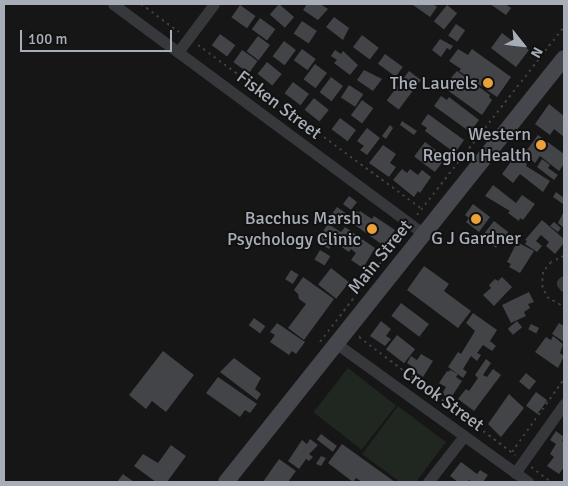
<!DOCTYPE html>
<style>
body{margin:0}
#map{position:relative;width:568px;height:486px;overflow:hidden;background:#161617;font-family:Signika,sans-serif}
div>[style]{position:absolute}
.green>*{inset:0;background:#202720;transform-origin:0 0}
.building>*{inset:0;background:#424447;transform-origin:0 0}
.path>*{height:2px;margin-top:-1px;transform-origin:0;background:repeating-linear-gradient(90deg,#3d3f43 0 2.5px,transparent 0 6.5px)}
.street>*{height:11px;margin:-5.5px;padding:0 5.5px;transform-origin:5.5px;border-radius:5.5px;background:#37383c}
.secondary>*{height:16px;margin:-8px;padding:0 8px;transform-origin:8px;border-radius:8px;background:#45474c}
.dots>*{width:14px;height:14px;translate:-50% -50%;box-sizing:border-box;border:2px solid #111112;border-radius:50%}
span{translate:-50% -50%;white-space:nowrap;text-align:center;line-height:1.15;-webkit-text-stroke:4px #111112;paint-order:stroke}
.poi-label{font-size:18px;color:#a8aeb7}
.right{translate:-100% -50%;text-align:right}
.street-label{font-size:18px;color:#a8aeb7}
.frame{position:absolute;inset:0;border:5px solid #a8aeb7;pointer-events:none}
.north{position:absolute;left:498px;top:20px;width:50px;height:50px;-webkit-text-stroke:4px #111112;paint-order:stroke;rotate:119deg;font-size:14px;font-weight:700;line-height:20px;text-align:center;color:#a8aeb7}
.north::after{content:'';display:block;margin:auto;width:18px;height:22px;background:#a8aeb7;clip-path:polygon(50% 0,100% 100%,50% 72%,0 100%)}
.scale{position:absolute;left:20px;top:30px;width:152px;height:22px;box-sizing:border-box;border:2px solid #a8aeb7;border-top:0;padding-left:6px;font-size:15px;line-height:18px;white-space:nowrap;color:#a8aeb7;-webkit-text-stroke:4px #111112;paint-order:stroke}
</style>
<div id="map">
<div class="green">
<div style="left:348px;top:368px;width:61px;height:56px;rotate:38deg"></div>
<div style="clip-path:polygon(398px 406px,446px 442px,416px 482px,400px 482px,362px 454px)"></div>
</div>
<div class="building">
<div style="left:279px;top:4px;width:20px;height:14px;rotate:41deg"></div>
<div style="clip-path:polygon(307px 4px,320px 4px,328px 9px,318px 20px,303px 10px)"></div>
<div style="clip-path:polygon(414px 4px,433px 4px,437px 7px,430px 17px,413px 5px)"></div>
<div style="clip-path:polygon(490px 4px,505px 4px,511px 8px,506px 15px)"></div>
<div style="left:240px;top:5px;width:19px;height:15px;rotate:35deg"></div>
<div style="left:447px;top:5px;width:13px;height:21px;rotate:39deg"></div>
<div style="clip-path:polygon(334px 17px,349px 28px,343px 40px,326px 27px)"></div>
<div style="left:260px;top:18px;width:19px;height:14px;rotate:36deg"></div>
<div style="left:302px;top:21px;width:18px;height:15px;rotate:34deg"></div>
<div style="left:456px;top:24px;width:11px;height:14px;rotate:34deg"></div>
<div style="clip-path:polygon(502px 33px,518px 45px,520px 43px,529px 50px,516px 67px,491px 48px)"></div>
<div style="left:220px;top:34px;width:19px;height:14px;rotate:36deg"></div>
<div style="left:362px;top:35px;width:21px;height:15px;rotate:37deg"></div>
<div style="left:258px;top:36px;width:15px;height:19px;rotate:37deg"></div>
<div style="clip-path:polygon(440px 39px,453px 46px,450px 50px,447px 48px,441px 57px,432px 50px)"></div>
<div style="left:284px;top:41px;width:15px;height:19px;rotate:37deg"></div>
<div style="left:302px;top:49px;width:17px;height:14px;rotate:36deg"></div>
<div style="clip-path:polygon(458px 49px,468px 55px,472px 49px,511px 77px,497px 97px,459px 71px,461px 69px,449px 61px)"></div>
<div style="left:242px;top:50px;width:19px;height:15px;rotate:35deg"></div>
<div style="clip-path:polygon(335px 50px,341px 54px,343px 51px,358px 65px,350px 75px,334px 63px,337px 60px,331px 56px)"></div>
<div style="left:385px;top:54px;width:22px;height:12px;rotate:36deg"></div>
<div style="left:267px;top:62px;width:19px;height:15px;rotate:39deg"></div>
<div style="left:315px;top:64px;width:15px;height:19px;rotate:37deg"></div>
<div style="clip-path:polygon(364px 70px,382px 79px,373px 91px,357px 80px)"></div>
<div style="left:409px;top:71px;width:15px;height:37px;rotate:37deg"></div>
<div style="clip-path:polygon(457px 71px,490px 95px,489px 97px,492px 100px,482px 115px,443px 87px)"></div>
<div style="left:331px;top:77px;width:15px;height:19px;rotate:37deg"></div>
<div style="left:293px;top:82px;width:20px;height:14px;rotate:37deg"></div>
<div style="left:349px;top:85px;width:17px;height:15px;rotate:33deg"></div>
<div style="clip-path:polygon(441px 96px,447px 100px,449px 97px,479px 120px,470px 132px,434px 106px)"></div>
<div style="left:314px;top:98px;width:19px;height:15px;rotate:39deg"></div>
<div style="left:362px;top:100px;width:14px;height:19px;rotate:36deg"></div>
<div style="clip-path:polygon(549px 104px,564px 116px,564px 137px,554px 129px,550px 135px,535px 124px)"></div>
<div style="clip-path:polygon(428px 114px,464px 140px,455px 153px,425px 131px,427px 128px,421px 124px)"></div>
<div style="left:340px;top:118px;width:20px;height:14px;rotate:37deg"></div>
<div style="clip-path:polygon(402px 121px,417px 131px,414px 135px,400px 125px)"></div>
<div style="clip-path:polygon(390px 125px,393px 128px,386px 139px,382px 136px)"></div>
<div style="clip-path:polygon(367px 128px,380px 138px,367px 155px,360px 150px,364px 146px,357px 141px)"></div>
<div style="clip-path:polygon(538px 135px,564px 154px,564px 164px,559px 171px,540px 156px,535px 163px,524px 154px)"></div>
<div style="left:425px;top:142px;width:26px;height:18px;rotate:37deg"></div>
<div style="clip-path:polygon(383px 145px,396px 154px,390px 163px,396px 167px,389px 177px,369px 163px)"></div>
<div style="clip-path:polygon(517px 157px,527px 164px,526px 166px,550px 181px,543px 192px,520px 174px,513px 183px,502px 174px,513px 159px,515px 161px)"></div>
<div style="clip-path:polygon(542px 159px,550px 165px,548px 168px,558px 175px,554px 180px,537px 167px)"></div>
<div style="clip-path:polygon(402px 169px,407px 173px,410px 169px,418px 175px,422px 170px,431px 177px,420px 193px,418px 191px,414px 197px,393px 180px)"></div>
<div style="clip-path:polygon(493px 185px,516px 203px,522px 195px,535px 204px,523px 220px,520px 218px,519px 221px,508px 213px,510px 211px,485px 196px)"></div>
<div style="clip-path:polygon(556px 192px,564px 198px,563px 204px,553px 197px)"></div>
<div style="left:349px;top:196px;width:10px;height:10px;rotate:37deg"></div>
<div style="clip-path:polygon(473px 204px,490px 217px,479px 232px,466px 222px,469px 218px,465px 215px)"></div>
<div style="left:337px;top:207px;width:12px;height:9px;rotate:35deg"></div>
<div style="clip-path:polygon(356px 211px,359px 213px,360px 211px,372px 219px,374px 216px,395px 230px,384px 246px,352px 223px,354px 219px,352px 218px)"></div>
<div style="clip-path:polygon(564px 211px,564px 228px,558px 223px)"></div>
<div style="clip-path:polygon(542px 220px,564px 239px,564px 243px,555px 254px,546px 246px,549px 242px,541px 235px,536px 241px,542px 246px,537px 252px,525px 244px,527px 241px,525px 240px)"></div>
<div style="left:494px;top:221px;width:18px;height:20px;rotate:38deg"></div>
<div style="clip-path:polygon(554px 222px,561px 228px,558px 232px,550px 226px)"></div>
<div style="clip-path:polygon(328px 224px,341px 232px,345px 227px,375px 248px,363px 268px,351px 260px,356px 253px,351px 249px,349px 252px,334px 242px,329px 249px,316px 241px)"></div>
<div style="clip-path:polygon(517px 242px,534px 251px,520px 273px,509px 267px,511px 264px,507px 262px)"></div>
<div style="left:320px;top:250px;width:12px;height:11px;rotate:31deg"></div>
<div style="clip-path:polygon(424px 266px,449px 284px,444px 291px,471px 311px,458px 328px,407px 290px)"></div>
<div style="left:331px;top:268px;width:23px;height:21px;rotate:38deg"></div>
<div style="left:291px;top:270px;width:9px;height:11px;rotate:32deg"></div>
<div style="clip-path:polygon(303px 277px,334px 299px,304px 340px,288px 328px,306px 304px,299px 299px,298px 294px,294px 290px)"></div>
<div style="clip-path:polygon(502px 277px,512px 287px,494px 306px,483px 295px,491px 288px,489px 285px,495px 279px,498px 281px)"></div>
<div style="clip-path:polygon(529px 292px,534px 302px,528px 304px,530px 308px,524px 312px,526px 316px,511px 323px,502px 305px)"></div>
<div style="left:401px;top:303px;width:35px;height:16px;rotate:37deg"></div>
<div style="clip-path:polygon(473px 313px,497px 330px,490px 341px,496px 346px,492px 351px,483px 345px,477px 353px,481px 355px,477px 361px,471px 356px,463px 369px,467px 372px,463px 378px,448px 367px,458px 352px,461px 354px,475px 331px,466px 323px)"></div>
<div style="left:254px;top:318px;width:14px;height:9px;rotate:36deg"></div>
<div style="clip-path:polygon(381px 321px,391px 329px,386px 336px,391px 339px,385px 346px,370px 336px)"></div>
<div style="left:517px;top:321px;width:8px;height:12px;rotate:50deg"></div>
<div style="clip-path:polygon(277px 323px,305px 342px,296px 354px,292px 351px,289px 355px,270px 342px,275px 335px,270px 332px)"></div>
<div style="clip-path:polygon(559px 323px,564px 326px,564px 342px,552px 334px)"></div>
<div style="left:531px;top:324px;width:9px;height:6px;rotate:27deg"></div>
<div style="left:397px;top:335px;width:23px;height:18px;rotate:38deg"></div>
<div style="clip-path:polygon(553px 336px,563px 344px,560px 353px,564px 356px,558px 368px,535px 352px,546px 337px,551px 340px)"></div>
<div style="clip-path:polygon(163px 351px,194px 375px,166px 412px,152px 401px,146px 409px,129px 395px)"></div>
<div style="clip-path:polygon(421px 354px,433px 361px,423px 377px,411px 369px,413px 367px,407px 363px,411px 356px,417px 360px)"></div>
<div style="clip-path:polygon(234px 358px,261px 378px,255px 389px,261px 394px,257px 400px,220px 372px)"></div>
<div style="clip-path:polygon(486px 359px,491px 363px,483px 375px,487px 377px,493px 369px,501px 375px,474px 411px,458px 399px,466px 389px,469px 391px,478px 378px,475px 375px)"></div>
<div style="clip-path:polygon(450px 370px,458px 374px,456px 377px,462px 381px,450px 399px,442px 394px,446px 387px,439px 383px,447px 371px,448px 372px)"></div>
<div style="left:526px;top:373px;width:13px;height:11px;rotate:39deg"></div>
<div style="clip-path:polygon(218px 377px,257px 404px,250px 413px,245px 410px,240px 417px,206px 393px)"></div>
<div style="left:536px;top:392px;width:14px;height:17px;rotate:36deg"></div>
<div style="clip-path:polygon(509px 394px,524px 408px,501px 437px,488px 424px)"></div>
<div style="clip-path:polygon(556px 431px,564px 437px,562px 441px,564px 442px,564px 467px,559px 474px,547px 466px,554px 457px,550px 454px,556px 444px,550px 440px)"></div>
<div style="left:321px;top:434px;width:20px;height:7px;rotate:37deg"></div>
<div style="clip-path:polygon(310px 439px,318px 445px,309px 454px,313px 457px,309px 461px,306px 459px,299px 469px,288px 461px,302px 440px,307px 444px)"></div>
<div style="clip-path:polygon(342px 444px,395px 482px,362px 482px,356px 478px,353px 482px,328px 463px)"></div>
<div style="clip-path:polygon(171px 445px,186px 456px,167px 482px,156px 482px,134px 466px,143px 454px,158px 463px)"></div>
<div style="clip-path:polygon(321px 456px,326px 458px,321px 466px,316px 464px)"></div>
<div style="clip-path:polygon(279px 459px,296px 471px,288px 482px,263px 482px)"></div>
<div style="clip-path:polygon(461px 462px,477px 474px,480px 470px,488px 475px,483px 482px,472px 482px,469px 480px,467px 482px,458px 482px,450px 476px)"></div>
<div style="clip-path:polygon(123px 474px,134px 482px,117px 482px)"></div>
</div>
<div class="path">
<div style="left:141px;top:4px;width:47px;rotate:36.4deg"></div>
<div style="left:198px;top:45px;width:278px;rotate:36.2deg"></div>
<div style="left:417px;top:215px;width:239px;rotate:-52deg"></div>
<div style="left:564px;top:256px;width:14px;rotate:155deg"></div>
<div style="left:551px;top:262px;width:13px;rotate:129deg"></div>
<div style="left:543px;top:272px;width:13px;rotate:94deg"></div>
<div style="left:542px;top:285px;width:13px;rotate:67deg"></div>
<div style="left:547px;top:297px;width:20px;rotate:30deg"></div>
<div style="left:360px;top:336px;width:1px;rotate:135deg"></div>
<div style="left:359px;top:337px;width:196px;rotate:37.1deg"></div>
<div style="left:320px;top:342px;width:138px;rotate:-52.6deg"></div>
<div style="left:512px;top:452px;width:90px;rotate:-54.5deg"></div>
<div style="left:531px;top:467px;width:25px;rotate:37deg"></div>
</div>
<div class="street">
<div style="left:113px;top:4px;width:387px;rotate:36.5deg"></div>
<div style="left:178px;top:52px;width:60px;rotate:-53.1deg"></div>
<div style="left:564px;top:281px;width:3px;rotate:135deg"></div>
<div style="left:562px;top:283px;width:4px;rotate:56deg"></div>
<div style="left:337px;top:344px;width:236px;rotate:35.8deg"></div>
<div style="left:515px;top:473px;width:85px;rotate:-54.6deg"></div>
<div style="left:428px;top:482px;width:58px;rotate:-52deg"></div>
</div>
<div class="secondary">
<div style="left:226px;top:482px;width:542px;rotate:-51.44deg"></div>
</div>
<div class="dots">
<div style="left:488px;top:83px;background:#eba13a"></div>
<div style="left:541px;top:145px;background:#eba13a"></div>
<div style="left:476px;top:219px;background:#eba13a"></div>
<div style="left:372px;top:229px;background:#eba13a"></div>
</div>
<div class="poi-label">
<span class="right" style="left:478px;top:83px">The Laurels</span>
<span class="right" style="left:531px;top:145px">Western<br>Region Health</span>
<span class="right" style="left:361px;top:229px">Bacchus Marsh<br>Psychology Clinic</span>
<span style="left:476px;top:238px">G J Gardner</span>
</div>
<div class="street-label">
<span style="left:279px;top:105px;rotate:37deg">Fisken Street</span>
<span style="left:380px;top:257px;rotate:-51deg">Main Street</span>
<span style="left:443px;top:399px;rotate:36deg">Crook Street</span>
</div>
<div class="frame"></div>
<div class="north">N</div>
<div class="scale">100 m</div>
</div>
